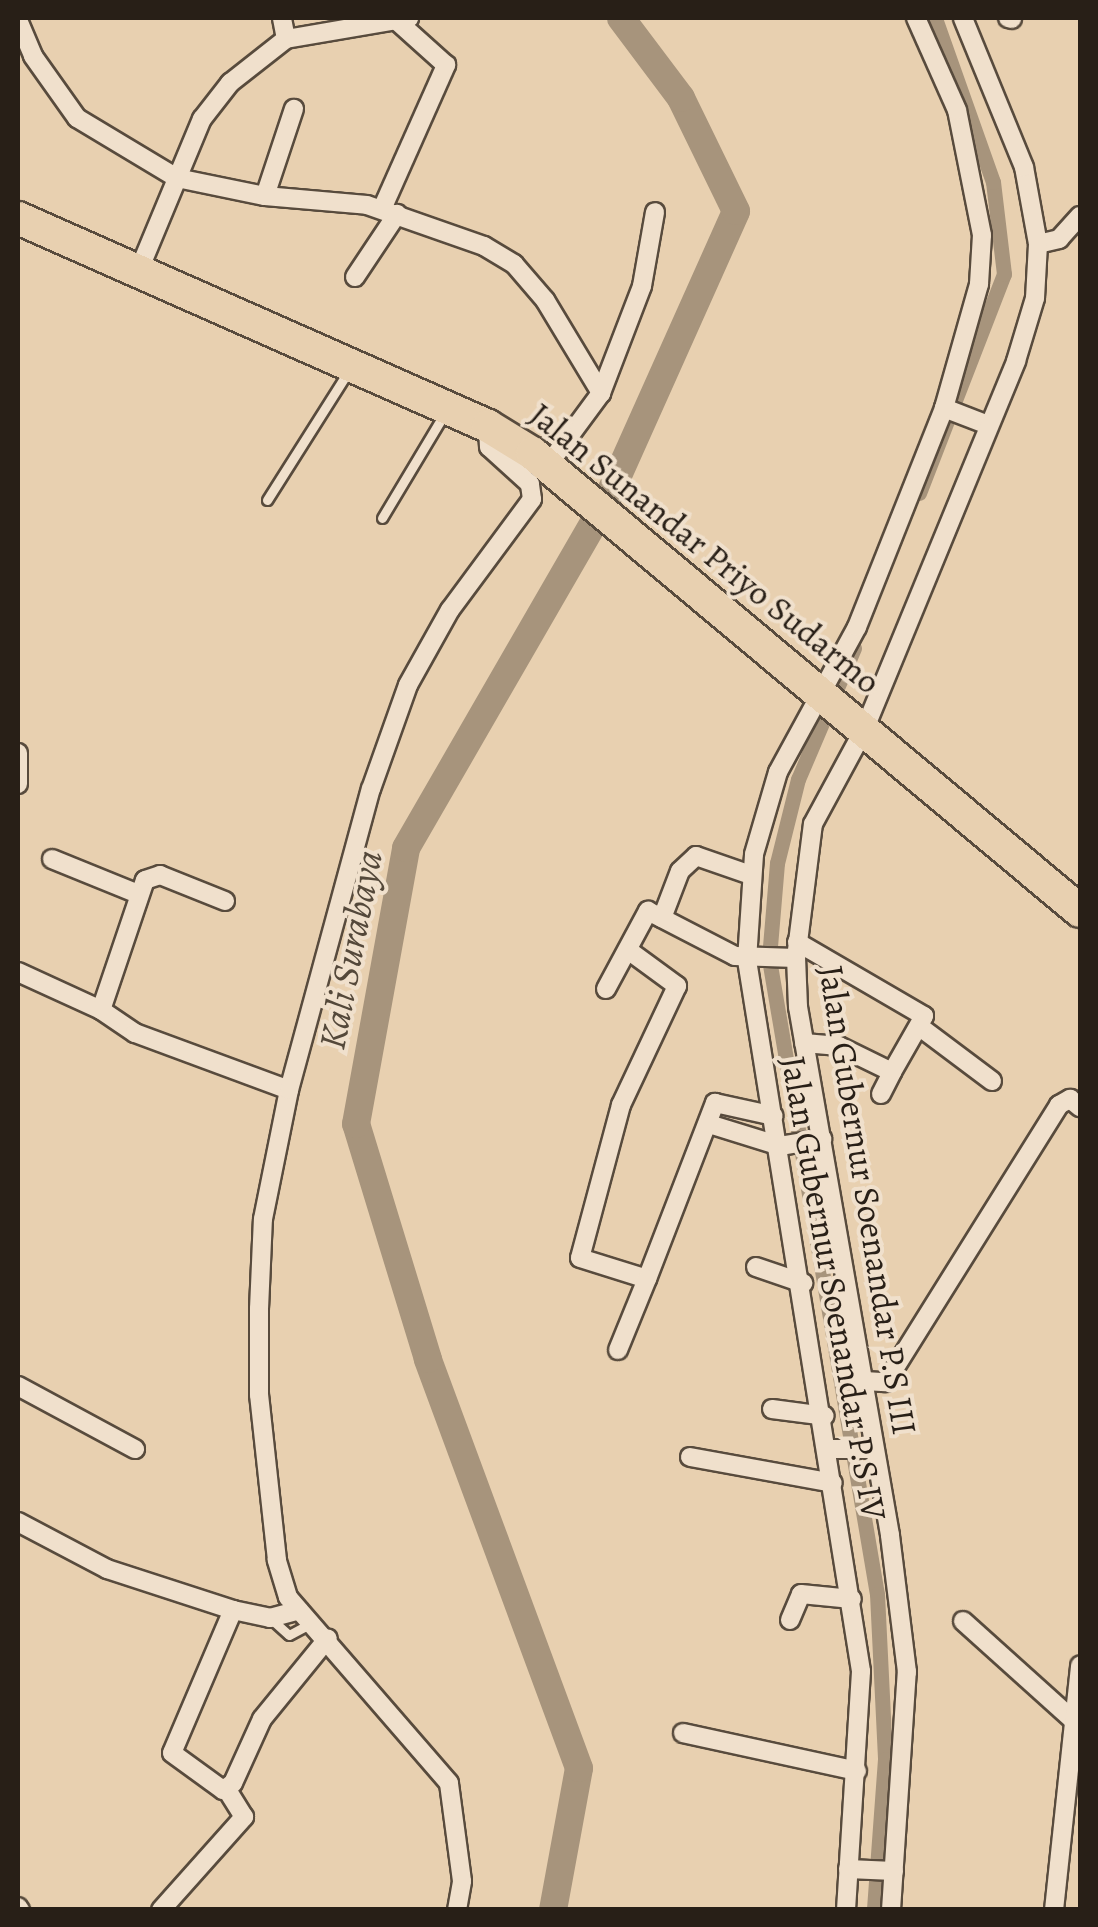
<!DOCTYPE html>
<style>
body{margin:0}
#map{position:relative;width:1098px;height:1927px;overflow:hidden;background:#e8d0b0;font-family:Alegreya,serif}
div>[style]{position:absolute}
.canal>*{height:15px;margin:-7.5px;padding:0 7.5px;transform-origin:7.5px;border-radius:7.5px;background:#a7947c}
.river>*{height:28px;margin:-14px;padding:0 14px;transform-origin:14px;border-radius:14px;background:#a7947c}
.roads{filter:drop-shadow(2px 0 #584b3d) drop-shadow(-2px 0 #584b3d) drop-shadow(0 2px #584b3d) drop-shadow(0 -2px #584b3d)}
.lane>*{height:9px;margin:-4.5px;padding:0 4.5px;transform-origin:4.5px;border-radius:4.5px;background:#f0e0cc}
.street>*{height:18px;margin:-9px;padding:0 9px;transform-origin:9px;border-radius:9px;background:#f0e0cc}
.highway>*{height:32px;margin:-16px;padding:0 16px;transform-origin:16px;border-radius:16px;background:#e8d0b0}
span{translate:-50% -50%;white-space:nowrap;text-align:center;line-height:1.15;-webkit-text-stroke:8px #f0e0cc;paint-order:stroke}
.street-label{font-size:35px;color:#281f17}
.water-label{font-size:38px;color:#54483a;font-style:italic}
.frame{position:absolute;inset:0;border:20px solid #281f17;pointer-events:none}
</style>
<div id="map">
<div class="canal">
<div style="left:919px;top:493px;width:235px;rotate:-68.8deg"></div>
<div style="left:1004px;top:274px;width:93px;rotate:-96.8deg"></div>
<div style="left:993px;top:182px;width:174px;rotate:-109.5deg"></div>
<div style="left:854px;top:648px;width:142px;rotate:113.1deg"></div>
<div style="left:798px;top:779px;width:87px;rotate:104deg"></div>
<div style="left:777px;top:863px;width:96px;rotate:94.8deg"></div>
<div style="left:769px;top:959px;width:644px;rotate:80.35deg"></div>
<div style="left:877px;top:1594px;width:165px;rotate:87.2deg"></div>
<div style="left:885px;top:1759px;width:151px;rotate:94.2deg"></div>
</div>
<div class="river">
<div style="left:553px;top:1910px;width:144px;rotate:-79.6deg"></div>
<div style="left:579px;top:1768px;width:436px;rotate:-110.3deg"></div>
<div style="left:428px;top:1359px;width:246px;rotate:-107deg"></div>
<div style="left:356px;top:1124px;width:280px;rotate:-79.7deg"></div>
<div style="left:406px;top:848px;width:402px;rotate:-60deg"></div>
<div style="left:607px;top:500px;width:316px;rotate:-65.9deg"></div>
<div style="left:736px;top:211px;width:126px;rotate:-116deg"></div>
<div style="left:681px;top:98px;width:100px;rotate:-126.9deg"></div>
</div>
<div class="roads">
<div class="lane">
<div style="left:267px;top:500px;width:151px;rotate:-57.7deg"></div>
<div style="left:382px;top:518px;width:119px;rotate:-59.1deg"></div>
<div style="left:270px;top:1618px;width:25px;rotate:42deg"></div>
<div style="left:289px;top:1635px;width:26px;rotate:-28deg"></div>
</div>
<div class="street">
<div style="left:1008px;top:18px;width:4px;rotate:14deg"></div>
<div style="left:18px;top:20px;width:39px;rotate:67deg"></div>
<div style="left:33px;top:56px;width:76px;rotate:54.6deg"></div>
<div style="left:77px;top:118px;width:117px;rotate:31deg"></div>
<div style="left:177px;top:178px;width:90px;rotate:11.6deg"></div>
<div style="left:265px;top:196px;width:102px;rotate:5deg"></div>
<div style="left:367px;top:205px;width:124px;rotate:19.3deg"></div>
<div style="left:484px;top:246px;width:35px;rotate:31deg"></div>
<div style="left:514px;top:264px;width:48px;rotate:49.3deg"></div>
<div style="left:545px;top:300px;width:109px;rotate:58.9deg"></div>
<div style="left:286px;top:39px;width:125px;rotate:-9.7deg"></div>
<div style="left:265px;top:196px;width:92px;rotate:-71.6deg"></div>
<div style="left:382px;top:209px;width:158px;rotate:-66deg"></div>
<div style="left:446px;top:65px;width:64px;rotate:-138.1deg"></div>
<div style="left:1038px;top:244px;width:22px;rotate:-13deg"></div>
<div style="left:1059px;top:239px;width:31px;rotate:-48deg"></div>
<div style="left:139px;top:270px;width:164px;rotate:-67.4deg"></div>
<div style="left:202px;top:119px;width:46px;rotate:-52.1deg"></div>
<div style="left:230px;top:83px;width:71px;rotate:-38.2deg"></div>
<div style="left:286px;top:39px;width:21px;rotate:-101deg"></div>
<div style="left:355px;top:277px;width:76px;rotate:-56.3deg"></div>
<div style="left:944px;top:408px;width:47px;rotate:21.1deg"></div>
<div style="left:548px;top:465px;width:89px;rotate:-53.6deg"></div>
<div style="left:601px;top:393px;width:115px;rotate:-69deg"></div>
<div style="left:642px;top:286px;width:75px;rotate:-80deg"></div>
<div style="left:18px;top:753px;width:31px;rotate:90deg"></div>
<div style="left:52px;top:859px;width:93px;rotate:22.1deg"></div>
<div style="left:662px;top:918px;width:50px;rotate:-69deg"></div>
<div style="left:680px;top:871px;width:22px;rotate:-43deg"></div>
<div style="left:696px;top:856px;width:58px;rotate:19.1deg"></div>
<div style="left:797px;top:942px;width:147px;rotate:30.2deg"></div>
<div style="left:924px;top:1016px;width:64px;rotate:119.7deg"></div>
<div style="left:892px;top:1072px;width:59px;rotate:-153.9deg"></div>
<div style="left:839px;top:1046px;width:35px;rotate:-175deg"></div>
<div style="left:628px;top:950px;width:61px;rotate:36.3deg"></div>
<div style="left:677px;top:986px;width:132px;rotate:115.2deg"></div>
<div style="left:621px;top:1105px;width:158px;rotate:105deg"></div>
<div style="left:580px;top:1258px;width:70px;rotate:17.4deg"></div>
<div style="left:647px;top:1279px;width:189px;rotate:-68.9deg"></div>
<div style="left:715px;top:1103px;width:60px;rotate:12.4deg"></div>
<div style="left:18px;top:972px;width:91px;rotate:24.6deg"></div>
<div style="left:101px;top:1010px;width:41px;rotate:34.1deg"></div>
<div style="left:135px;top:1033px;width:164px;rotate:20.3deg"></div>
<div style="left:606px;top:989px;width:89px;rotate:-61.7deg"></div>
<div style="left:648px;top:911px;width:98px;rotate:27.3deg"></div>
<div style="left:735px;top:956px;width:61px;rotate:1.9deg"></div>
<div style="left:101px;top:1010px;width:137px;rotate:-71.3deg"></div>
<div style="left:145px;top:880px;width:16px;rotate:-18deg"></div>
<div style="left:160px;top:875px;width:70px;rotate:21.8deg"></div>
<div style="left:920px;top:1027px;width:90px;rotate:36.9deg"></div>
<div style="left:881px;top:1094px;width:25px;rotate:-63deg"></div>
<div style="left:709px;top:1124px;width:74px;rotate:17.2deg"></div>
<div style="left:780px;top:1146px;width:43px;rotate:-9.5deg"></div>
<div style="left:756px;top:1267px;width:50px;rotate:18.8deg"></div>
<div style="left:618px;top:1350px;width:77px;rotate:-67.8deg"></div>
<div style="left:864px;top:1381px;width:22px;rotate:3deg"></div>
<div style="left:886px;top:1382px;width:327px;rotate:-58deg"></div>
<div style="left:1059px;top:1105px;width:13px;rotate:-29deg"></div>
<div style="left:1070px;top:1099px;width:13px;rotate:39deg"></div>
<div style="left:18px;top:1386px;width:133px;rotate:28.3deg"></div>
<div style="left:772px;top:1409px;width:53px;rotate:7.5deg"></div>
<div style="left:830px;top:1449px;width:44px"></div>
<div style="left:690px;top:1457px;width:145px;rotate:10.3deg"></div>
<div style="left:18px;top:1522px;width:101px;rotate:27.8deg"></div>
<div style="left:107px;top:1569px;width:133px;rotate:18deg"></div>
<div style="left:233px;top:1610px;width:38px;rotate:12deg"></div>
<div style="left:270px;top:1618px;width:30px;rotate:-15deg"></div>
<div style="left:233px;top:1610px;width:155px;rotate:113.1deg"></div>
<div style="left:172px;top:1753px;width:63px;rotate:36deg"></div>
<div style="left:223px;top:1790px;width:12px;rotate:-35deg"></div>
<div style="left:233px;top:1783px;width:70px;rotate:-65.6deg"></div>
<div style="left:262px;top:1719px;width:104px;rotate:-50.8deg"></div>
<div style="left:790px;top:1620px;width:28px;rotate:-67deg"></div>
<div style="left:801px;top:1594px;width:51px;rotate:5.6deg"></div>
<div style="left:963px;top:1621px;width:151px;rotate:42deg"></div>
<div style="left:683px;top:1733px;width:178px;rotate:12.3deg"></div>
<div style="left:848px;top:1869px;width:46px;rotate:2.5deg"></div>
<div style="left:18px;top:1907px;width:4px;rotate:56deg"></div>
<div style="left:161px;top:1910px;width:125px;rotate:-48.3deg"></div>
<div style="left:244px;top:1817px;width:32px;rotate:-122deg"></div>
<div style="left:457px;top:1910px;width:29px;rotate:-80deg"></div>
<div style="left:462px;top:1881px;width:99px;rotate:-97.6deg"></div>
<div style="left:449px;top:1783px;width:246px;rotate:-130.9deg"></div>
<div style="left:288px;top:1597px;width:39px;rotate:-107deg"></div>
<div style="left:277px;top:1560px;width:166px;rotate:-96.2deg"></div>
<div style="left:259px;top:1395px;width:86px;rotate:-90deg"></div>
<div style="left:259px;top:1309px;width:90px;rotate:-87.5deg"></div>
<div style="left:263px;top:1219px;width:132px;rotate:-78.6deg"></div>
<div style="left:289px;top:1090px;width:312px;rotate:-74.8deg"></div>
<div style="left:371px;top:789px;width:110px;rotate:-70.4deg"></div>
<div style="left:408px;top:685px;width:86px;rotate:-60.8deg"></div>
<div style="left:450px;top:610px;width:138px;rotate:-53.5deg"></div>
<div style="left:532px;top:499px;width:15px;rotate:-98deg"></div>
<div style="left:530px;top:484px;width:55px;rotate:-137.9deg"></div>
<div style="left:489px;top:447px;width:21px;rotate:-93deg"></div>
<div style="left:846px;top:1910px;width:239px;rotate:-86.4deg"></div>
<div style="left:861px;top:1671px;width:720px;rotate:-99.11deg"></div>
<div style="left:747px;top:960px;width:106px;rotate:-86.2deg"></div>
<div style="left:754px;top:854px;width:85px;rotate:-73.7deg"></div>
<div style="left:778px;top:772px;width:165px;rotate:-61.4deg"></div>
<div style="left:857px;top:627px;width:236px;rotate:-68.3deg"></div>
<div style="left:944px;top:408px;width:129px;rotate:-74.2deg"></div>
<div style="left:979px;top:284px;width:49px;rotate:-86.5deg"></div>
<div style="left:982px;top:235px;width:127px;rotate:-101.3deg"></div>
<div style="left:957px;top:110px;width:101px;rotate:-114deg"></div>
<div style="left:891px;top:1910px;width:239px;rotate:-86.2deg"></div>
<div style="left:907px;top:1672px;width:138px;rotate:-97.1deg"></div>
<div style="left:890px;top:1535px;width:536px;rotate:-99.88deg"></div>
<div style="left:798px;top:1007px;width:49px;rotate:-92.3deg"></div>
<div style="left:796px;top:958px;width:135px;rotate:-82.8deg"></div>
<div style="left:813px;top:824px;width:109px;rotate:-61.6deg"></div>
<div style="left:865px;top:728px;width:397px;rotate:-67.6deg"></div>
<div style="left:1016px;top:361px;width:66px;rotate:-73.2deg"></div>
<div style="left:1035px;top:298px;width:54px;rotate:-86.8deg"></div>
<div style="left:1038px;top:244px;width:78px;rotate:-100.3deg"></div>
<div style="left:1024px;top:167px;width:161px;rotate:-112.3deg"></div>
<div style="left:1054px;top:1910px;width:246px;rotate:-83.9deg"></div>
</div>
<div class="highway">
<div style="left:18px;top:218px;width:514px;rotate:23.87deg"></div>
<div style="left:488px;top:426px;width:52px;rotate:31.5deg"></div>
<div style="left:532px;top:453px;width:714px;rotate:39.89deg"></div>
</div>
</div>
<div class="street-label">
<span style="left:705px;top:548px;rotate:39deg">Jalan Sunandar Priyo Sudarmo</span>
<span style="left:868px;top:1200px;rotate:81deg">Jalan Gubernur Soenandar P.S III</span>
<span style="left:834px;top:1288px;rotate:80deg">Jalan Gubernur Soenandar P.S IV</span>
</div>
<div class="water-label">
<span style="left:351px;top:950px;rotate:-79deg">Kali Surabaya</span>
</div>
<div class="frame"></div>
</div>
